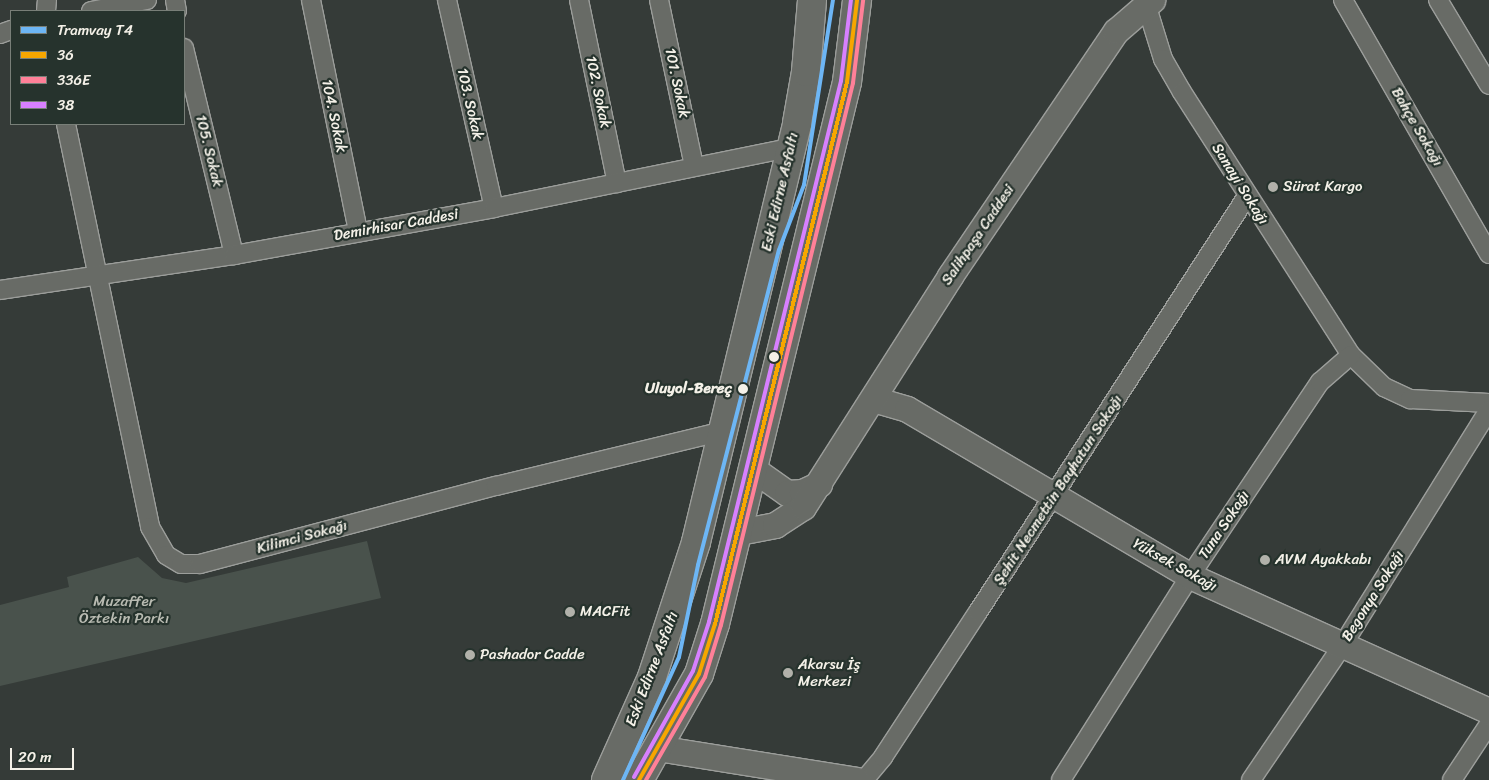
<!DOCTYPE html>
<meta charset="utf-8">
<style>
body{margin:0}
#map{position:relative;width:1489px;height:780px;overflow:hidden;background:#353b38;font-family:Sriracha,sans-serif}
div>[style]{position:absolute}
.green>*{inset:0;background:#49524c}
.roads{filter:drop-shadow(1px 0 #9c9e9b) drop-shadow(-1px 0 #9c9e9b) drop-shadow(0 1px #9c9e9b) drop-shadow(0 -1px #9c9e9b)}
.street>*{height:18px;margin:-9px;padding:0 9px;transform-origin:9px;border-radius:9px;background:#686b66}
.secondary>*{height:25px;margin:-12.5px;padding:0 12.5px;transform-origin:12.5px;border-radius:12.5px;background:#686b66}
.primary>*{height:28px;margin:-14px;padding:0 14px;transform-origin:14px;border-radius:14px;background:#686b66}
.bus-1>*{height:4px;margin:-2px;padding:0 2px;transform-origin:2px;border-radius:2px;background:#f7a600}
.bus-2>*{height:4px;margin:-2px;padding:0 2px;transform-origin:2px;border-radius:2px;background:#ff8098}
.bus-3>*{height:4px;margin:-2px;padding:0 2px;transform-origin:2px;border-radius:2px;background:#d880ff}
.tram-1>*{height:4px;margin:-2px;padding:0 2px;transform-origin:2px;border-radius:2px;background:#6db6f5}
.dots>*{width:14px;height:14px;translate:-50% -50%;box-sizing:border-box;border:2px solid #26332d;border-radius:50%}
span{translate:-50% -50%;white-space:nowrap;text-align:center;line-height:1.15;-webkit-text-stroke:4.5px #26332d;paint-order:stroke}
.street-label{font-size:15px;color:#f4f1e8}
.poi-label{font-size:15px;color:#f4f1e8}
.left{translate:0 -50%;text-align:left}
.stop-label{font-size:15px;color:#f4f1e8;font-weight:700}
.right{translate:-100% -50%;text-align:right}
.park-label{font-size:15px;color:#b9bbb2}
.legend{position:absolute;left:10px;top:10px;width:175px;height:115px;box-sizing:border-box;background:#26332d;border:1px solid #787f78;margin:0;padding:6px 9px;list-style:none;font-size:15px;color:#f4f1e8}
.legend li{display:flex;align-items:center;gap:10px;height:25px}
.legend b{width:25px;border:1px solid #787f78}
.scale{position:absolute;left:10px;top:748px;width:64px;height:22px;box-sizing:border-box;border:2px solid #f4f1e8;border-top:0;padding-left:6px;font-size:15px;line-height:18px;white-space:nowrap;color:#f4f1e8;-webkit-text-stroke:4px #26332d;paint-order:stroke}
</style>
<div id="map">
<div class="green">
<div style="clip-path:polygon(367px 541px,381px 598px,0 686px,0 605px,69px 587px,67px 577px,138px 557px,162px 578px,186px 583px)"></div>
</div>
<div class="roads">
<div class="street">
<div style="left:175px;top:0;width:11px;rotate:80deg"></div>
<div style="left:311px;top:0;width:236px;rotate:78.5deg"></div>
<div style="left:447px;top:0;width:213px;rotate:77.3deg"></div>
<div style="left:579px;top:0;width:187px;rotate:78.3deg"></div>
<div style="left:659px;top:0;width:170px;rotate:78.1deg"></div>
<div style="left:1343px;top:0;width:293px;rotate:60.1deg"></div>
<div style="left:1438px;top:0;width:99px;rotate:59deg"></div>
<div style="left:1146px;top:4px;width:58px;rotate:72.8deg"></div>
<div style="left:1163px;top:59px;width:38px;rotate:60deg"></div>
<div style="left:1182px;top:92px;width:313px;rotate:57.3deg"></div>
<div style="left:1351px;top:355px;width:46px;rotate:44.1deg"></div>
<div style="left:1384px;top:387px;width:29px;rotate:25deg"></div>
<div style="left:1410px;top:399px;width:79px;rotate:2.9deg"></div>
<div style="left:46px;top:11px;width:11px;rotate:-85deg"></div>
<div style="left:91px;top:11px;width:57px;rotate:-11.1deg"></div>
<div style="left:0;top:34px;width:12px;rotate:-20deg"></div>
<div style="left:184px;top:48px;width:213px;rotate:76.4deg"></div>
<div style="left:66px;top:124px;width:412px;rotate:78.2deg"></div>
<div style="left:150px;top:527px;width:32px;rotate:60deg"></div>
<div style="left:166px;top:555px;width:17px;rotate:31deg"></div>
<div style="left:181px;top:564px;width:19px"></div>
<div style="left:200px;top:564px;width:306px;rotate:-14.8deg"></div>
<div style="left:496px;top:486px;width:234px;rotate:-13.6deg"></div>
<div style="left:0;top:290px;width:237px;rotate:-8.5deg"></div>
<div style="left:234px;top:255px;width:264px;rotate:-10.2deg"></div>
<div style="left:494px;top:208px;width:302px;rotate:-11.5deg"></div>
<div style="left:864px;top:780px;width:30px;rotate:-50deg"></div>
<div style="left:883px;top:757px;width:173px;rotate:-56.8deg"></div>
<div style="left:978px;top:612px;width:495px;rotate:-57.1deg"></div>
<div style="left:1061px;top:780px;width:241px;rotate:-57.7deg"></div>
<div style="left:1190px;top:576px;width:234px;rotate:-56.2deg"></div>
<div style="left:1320px;top:382px;width:41px;rotate:-41.1deg"></div>
<div style="left:1251px;top:780px;width:162px;rotate:-55.8deg"></div>
<div style="left:1342px;top:646px;width:278px;rotate:-58.1deg"></div>
<div style="left:1452px;top:780px;width:67px;rotate:-56.5deg"></div>
</div>
<div class="secondary">
<div style="left:873px;top:399px;width:35px;rotate:16deg"></div>
<div style="left:907px;top:409px;width:329px;rotate:30.5deg"></div>
<div style="left:1190px;top:576px;width:328px;rotate:24.3deg"></div>
<div style="left:753px;top:469px;width:42px;rotate:35.2deg"></div>
<div style="left:787px;top:493px;width:15px;rotate:-4deg"></div>
<div style="left:802px;top:492px;width:19px;rotate:-25deg"></div>
<div style="left:739px;top:532px;width:37px;rotate:-11deg"></div>
<div style="left:775px;top:525px;width:33px;rotate:-33deg"></div>
<div style="left:803px;top:507px;width:274px;rotate:-57.5deg"></div>
<div style="left:950px;top:276px;width:296px;rotate:-55.9deg"></div>
<div style="left:1116px;top:31px;width:48px;rotate:-40.7deg"></div>
<div style="left:657px;top:748px;width:202px;rotate:9.1deg"></div>
</div>
<div class="primary">
<div style="left:606px;top:780px;width:113px;rotate:-65.9deg"></div>
<div style="left:652px;top:677px;width:142px;rotate:-71.9deg"></div>
<div style="left:696px;top:542px;width:431px;rotate:-76.4deg"></div>
<div style="left:797px;top:123px;width:52px;rotate:-80deg"></div>
<div style="left:806px;top:72px;width:72px;rotate:-85.2deg"></div>
<div style="left:639px;top:780px;width:122px;rotate:-60.5deg"></div>
<div style="left:699px;top:674px;width:52px;rotate:-72.3deg"></div>
<div style="left:715px;top:624px;width:558px;rotate:-76.31deg"></div>
<div style="left:847px;top:82px;width:83px;rotate:-83deg"></div>
</div>
</div>
<div class="bus-1">
<div style="left:639px;top:780px;width:122px;rotate:-60.5deg"></div>
<div style="left:699px;top:674px;width:52px;rotate:-72.3deg"></div>
<div style="left:715px;top:624px;width:558px;rotate:-76.31deg"></div>
<div style="left:847px;top:82px;width:83px;rotate:-83deg"></div>
</div>
<div class="bus-2">
<div style="left:646px;top:780px;width:119px;rotate:-60.2deg"></div>
<div style="left:705px;top:677px;width:54px;rotate:-72.9deg"></div>
<div style="left:721px;top:625px;width:558px;rotate:-76.31deg"></div>
<div style="left:853px;top:83px;width:83px;rotate:-83deg"></div>
</div>
<div class="bus-3">
<div style="left:634px;top:777px;width:121px;rotate:-60.9deg"></div>
<div style="left:693px;top:671px;width:52px;rotate:-71.9deg"></div>
<div style="left:709px;top:622px;width:557px;rotate:-76.29deg"></div>
<div style="left:841px;top:81px;width:82px;rotate:-83deg"></div>
</div>
<div class="tram-1">
<div style="left:623px;top:780px;width:135px;rotate:-65.5deg"></div>
<div style="left:679px;top:657px;width:94px;rotate:-78.3deg"></div>
<div style="left:698px;top:565px;width:325px;rotate:-75.6deg"></div>
<div style="left:779px;top:250px;width:70px;rotate:-69deg"></div>
<div style="left:804px;top:185px;width:187px;rotate:-81.1deg"></div>
</div>
<div class="dots">
<div style="left:1273px;top:187px;background:#b1b1aa"></div>
<div style="left:774px;top:357px;background:#f4f1e8"></div>
<div style="left:743px;top:389px;background:#f4f1e8"></div>
<div style="left:1265px;top:560px;background:#b1b1aa"></div>
<div style="left:570px;top:612px;background:#b1b1aa"></div>
<div style="left:470px;top:655px;background:#b1b1aa"></div>
<div style="left:788px;top:673px;background:#b1b1aa"></div>
</div>
<div class="street-label">
<span style="left:677px;top:83px;rotate:78deg">101. Sokak</span>
<span style="left:598px;top:92px;rotate:78deg">102. Sokak</span>
<span style="left:470px;top:104px;rotate:77deg">103. Sokak</span>
<span style="left:334px;top:116px;rotate:78deg">104. Sokak</span>
<span style="left:1417px;top:127px;rotate:60deg">Bahçe Sokağı</span>
<span style="left:209px;top:151px;rotate:76deg">105. Sokak</span>
<span style="left:1240px;top:184px;rotate:58deg">Sanayi Sokağı</span>
<span style="left:780px;top:192px;rotate:-77deg">Eski Edirne Asfaltı</span>
<span style="left:396px;top:225px;rotate:-10deg">Demirhisar Caddesi</span>
<span style="left:978px;top:235px;rotate:-56deg">Salihpaşa Caddesi</span>
<span style="left:1058px;top:490px;rotate:-57deg">Şehit Necmettin Bayhatun Sokağı</span>
<span style="left:1224px;top:525px;rotate:-56deg">Tuna Sokağı</span>
<span style="left:302px;top:537px;rotate:-15deg">Kilimci Sokağı</span>
<span style="left:1175px;top:565px;rotate:29deg">Yüksek Sokağı</span>
<span style="left:1373px;top:596px;rotate:-58deg">Begonya Sokağı</span>
<span style="left:652px;top:669px;rotate:-69deg">Eski Edirne Asfaltı</span>
</div>
<div class="poi-label">
<span class="left" style="left:1283px;top:187px">Sürat Kargo</span>
<span class="left" style="left:1275px;top:560px">AVM Ayakkabı</span>
<span class="left" style="left:580px;top:612px">MACFit</span>
<span class="left" style="left:480px;top:655px">Pashador Cadde</span>
<span class="left" style="left:798px;top:673px">Akarsu İş<br>Merkezi</span>
</div>
<div class="stop-label">
<span class="right" style="left:732px;top:389px">Uluyol-Bereç</span>
</div>
<div class="park-label">
<span style="left:124px;top:610px">Muzaffer<br>Öztekin Parkı</span>
</div>
<ul class="legend">
<li><b style="height:6px;background:#6db6f5"></b>Tramvay T4</li>
<li><b style="height:6px;background:#f7a600"></b>36</li>
<li><b style="height:6px;background:#ff8098"></b>336E</li>
<li><b style="height:6px;background:#d880ff"></b>38</li>
</ul>
<div class="scale">20 m</div>
</div>
